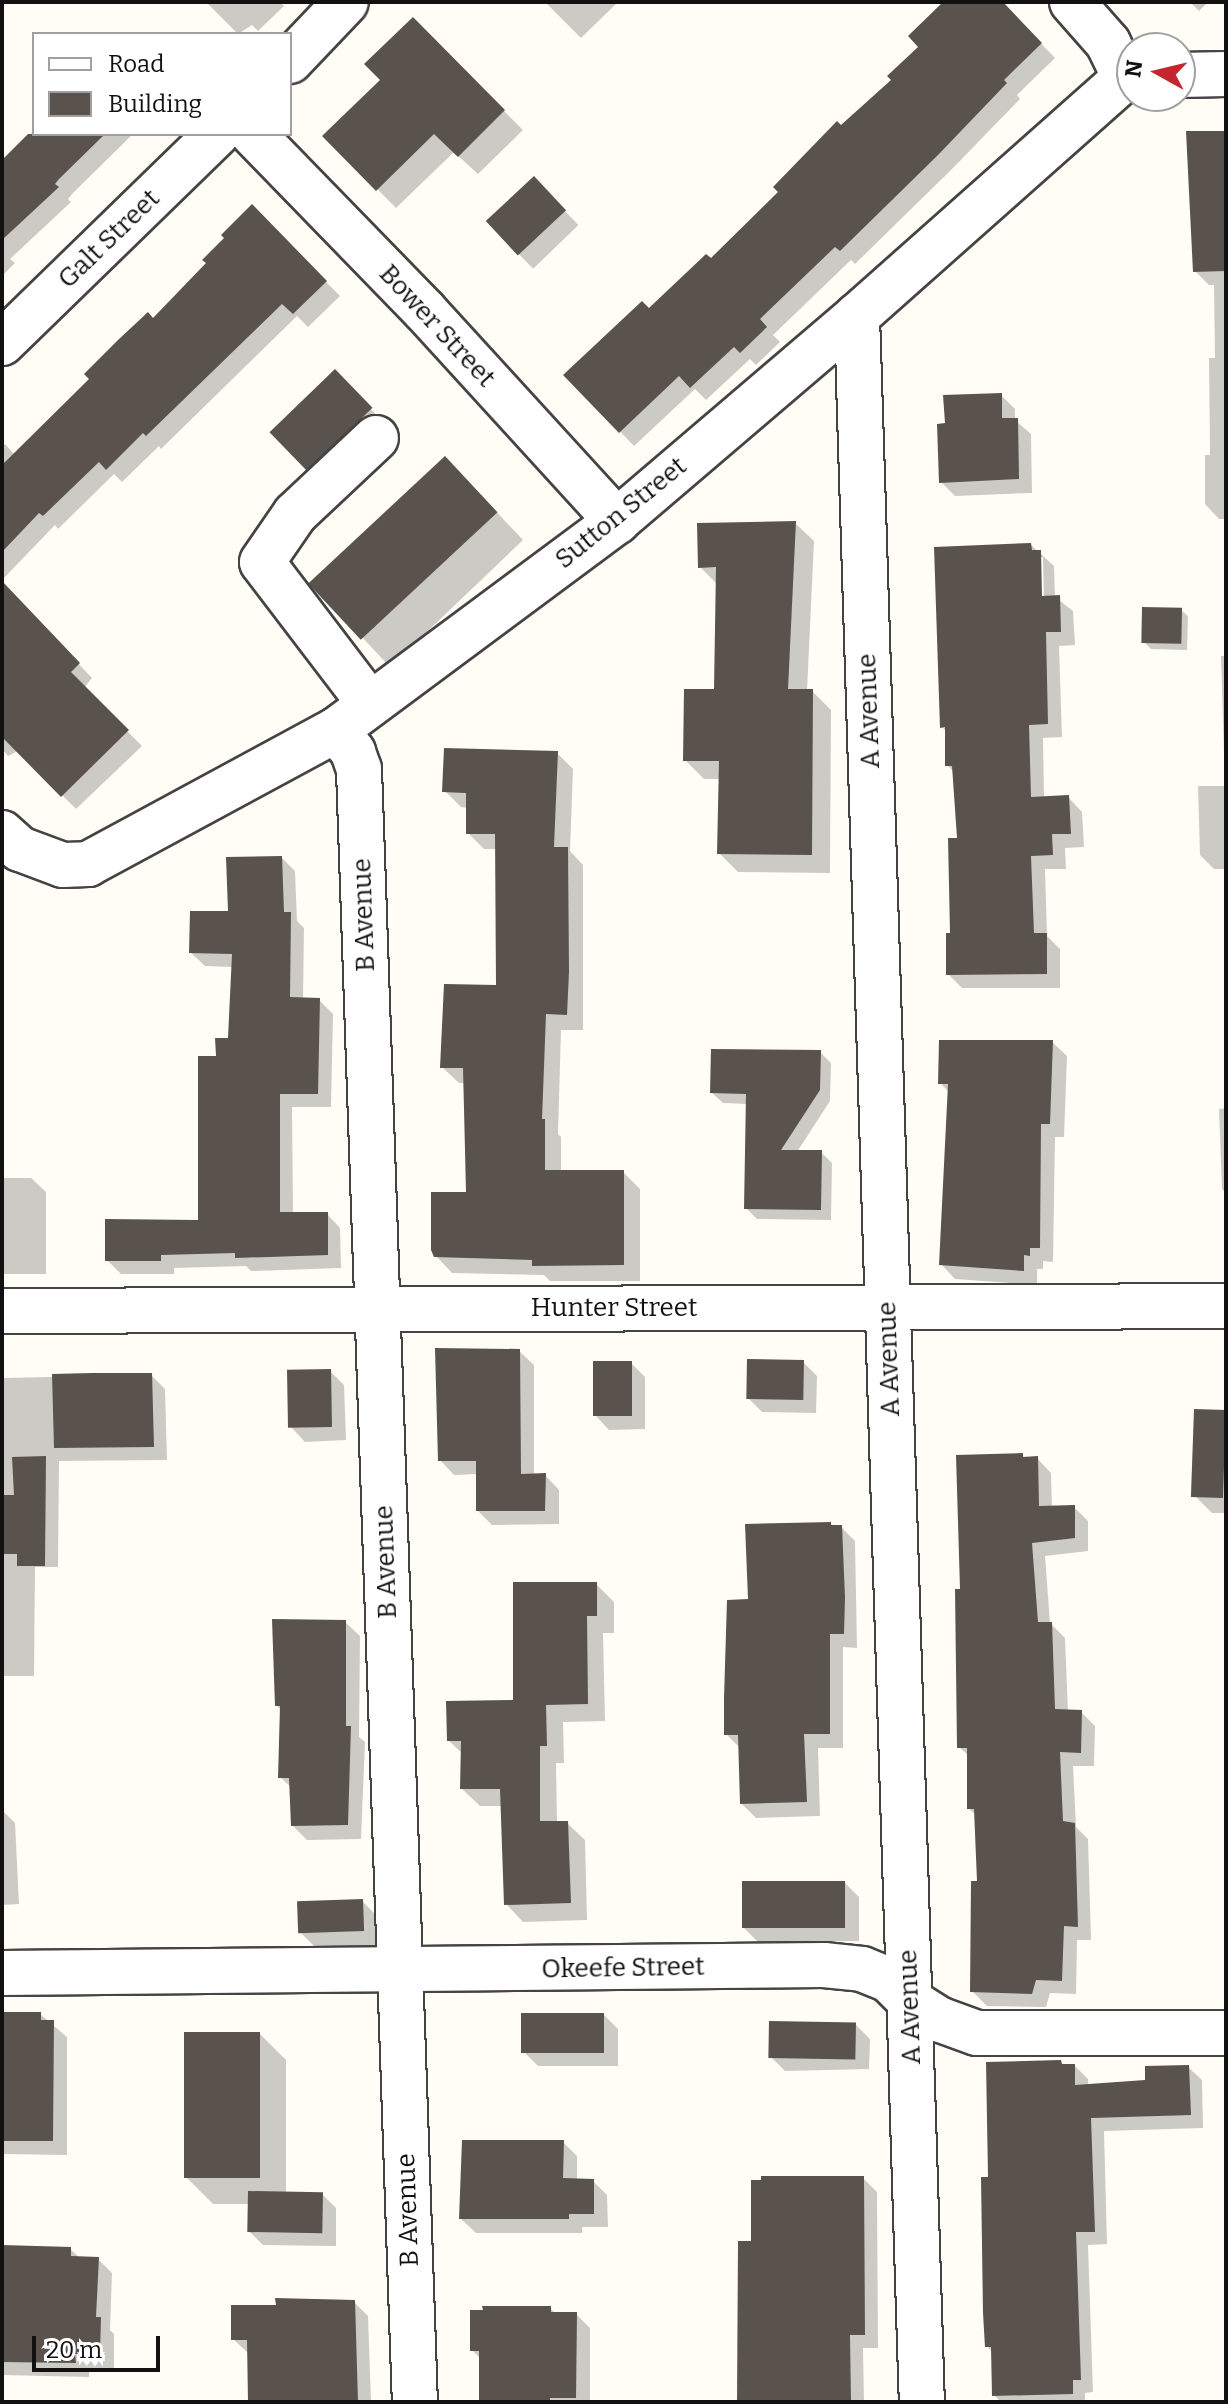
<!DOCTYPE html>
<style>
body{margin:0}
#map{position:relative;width:1228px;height:2404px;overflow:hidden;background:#fffdf5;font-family:Bitter,serif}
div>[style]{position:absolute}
.shadow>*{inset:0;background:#0003;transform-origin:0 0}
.building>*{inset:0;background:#5a524d;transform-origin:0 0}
.roads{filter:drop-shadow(2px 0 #444) drop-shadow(-2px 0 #444) drop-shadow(0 2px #444) drop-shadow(0 -2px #444)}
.minor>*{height:44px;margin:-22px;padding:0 22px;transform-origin:22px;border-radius:22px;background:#fff}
span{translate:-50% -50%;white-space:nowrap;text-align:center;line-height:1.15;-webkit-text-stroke:8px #fff;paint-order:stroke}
.street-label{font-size:26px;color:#111}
.frame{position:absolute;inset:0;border:4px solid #111;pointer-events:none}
.legend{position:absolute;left:32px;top:32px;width:260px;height:104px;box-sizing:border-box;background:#fff;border:2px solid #a0a0a0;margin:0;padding:10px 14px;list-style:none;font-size:24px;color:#111}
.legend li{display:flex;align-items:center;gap:16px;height:40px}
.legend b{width:40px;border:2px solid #a0a0a0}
.north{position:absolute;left:1116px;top:32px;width:80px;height:80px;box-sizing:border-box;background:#fff;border:2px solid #a0a0a0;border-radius:50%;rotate:278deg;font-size:22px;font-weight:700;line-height:32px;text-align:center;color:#111}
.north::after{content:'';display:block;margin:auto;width:28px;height:36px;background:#c4262e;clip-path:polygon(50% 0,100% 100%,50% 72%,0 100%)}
.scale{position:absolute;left:32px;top:2336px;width:128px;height:36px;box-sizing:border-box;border:4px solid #111;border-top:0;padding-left:10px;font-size:24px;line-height:28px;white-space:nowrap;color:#111;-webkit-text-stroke:6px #fff;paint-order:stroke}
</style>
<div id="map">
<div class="shadow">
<div style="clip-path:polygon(206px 2px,280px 2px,284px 6px,258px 31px,252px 25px,238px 34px)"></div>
<div style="clip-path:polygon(545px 2px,618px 2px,581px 38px)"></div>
<div style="clip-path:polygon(961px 2px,1001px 2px,1055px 58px,1017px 95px,1020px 99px,952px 169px,855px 264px,851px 260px,773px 335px,780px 342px,756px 365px,750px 359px,706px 400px,695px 389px,634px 446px,566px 375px,711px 261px,894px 80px)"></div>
<div style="clip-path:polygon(1190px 2px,1208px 2px,1199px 11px)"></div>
<div style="clip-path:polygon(413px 20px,523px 130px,478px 174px,454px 152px,396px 208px,325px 136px,383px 80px)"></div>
<div style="clip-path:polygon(34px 131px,34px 134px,133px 134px,73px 193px,68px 199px,71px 202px,10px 259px,15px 263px,2px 276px,2px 163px)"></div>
<div style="clip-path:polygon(1226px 133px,1226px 519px,1219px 519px,1205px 504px,1205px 455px,1210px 455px,1209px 358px,1215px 358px,1214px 285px,1209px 285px,1195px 271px)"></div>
<div style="left:534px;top:179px;width:64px;height:63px;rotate:46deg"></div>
<div style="clip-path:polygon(252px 207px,340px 296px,308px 327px,297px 316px,161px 449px,159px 446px,122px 482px,114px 474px,58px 529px,55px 525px,2px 580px,2px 447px,5px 444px,15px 455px,209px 264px)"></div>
<div style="left:335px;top:372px;width:71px;height:86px;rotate:46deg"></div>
<div style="clip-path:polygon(1001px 395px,1015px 409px,1015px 420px,1031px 434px,1032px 493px,955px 496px,941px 482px,947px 425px)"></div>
<div style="clip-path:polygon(472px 486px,523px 540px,390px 667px,314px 586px)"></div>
<div style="clip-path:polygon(795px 523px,814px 541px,807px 691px,812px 691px,831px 710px,830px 873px,738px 872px,719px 853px,720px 779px,704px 779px,685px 760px,716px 691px,717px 584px,700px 567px)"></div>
<div style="clip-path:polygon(evenodd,1031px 545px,1054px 566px,1055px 597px,1073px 611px,1075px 645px,1059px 646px,1062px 737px,1043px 738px,1044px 798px,1068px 797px,1082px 812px,1084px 847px,1065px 848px,1066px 869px,1045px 869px,1047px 936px,1060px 949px,1060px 988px,962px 988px,948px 974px,959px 840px,955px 773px,947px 765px,947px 732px,942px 727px,1031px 545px,1039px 557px,1043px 557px,1044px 606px,1040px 606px,1039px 557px)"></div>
<div style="clip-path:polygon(2px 583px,92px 678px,84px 688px,142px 746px,76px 809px,18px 751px,8px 756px,2px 749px)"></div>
<div style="clip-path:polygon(1181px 610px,1188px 616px,1187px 650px,1151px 649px,1144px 642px)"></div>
<div style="clip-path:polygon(1221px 656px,1226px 656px,1226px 869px,1214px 869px,1200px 855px,1198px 786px,1225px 786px)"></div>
<div style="clip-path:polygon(557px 753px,573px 769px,570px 851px,583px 865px,583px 1030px,561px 1030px,558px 1134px,561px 1137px,561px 1172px,623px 1172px,640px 1189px,640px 1281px,550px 1281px,544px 1275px,452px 1273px,436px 1256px,468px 1194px,466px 1083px,459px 1083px,442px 1067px,498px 987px,497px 849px,484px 849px,468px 833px,468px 808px,461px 807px,445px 791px)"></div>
<div style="clip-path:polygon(282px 858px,295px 871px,297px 921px,304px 928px,303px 999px,319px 1000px,333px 1014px,331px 1107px,292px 1107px,293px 1214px,327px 1214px,340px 1228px,341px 1268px,251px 1271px,246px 1266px,174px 1268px,174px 1274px,121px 1274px,107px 1260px,200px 1222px,218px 1058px,230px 1040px,233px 967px,205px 966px,191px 953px)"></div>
<div style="clip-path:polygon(1052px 1042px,1067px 1056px,1064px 1137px,1055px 1137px,1053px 1262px,1043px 1261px,1043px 1269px,1037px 1269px,1037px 1285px,955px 1279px,941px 1264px,949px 1092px,940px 1083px)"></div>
<div style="clip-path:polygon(820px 1052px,831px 1063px,830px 1101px,797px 1152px,821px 1152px,832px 1163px,831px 1220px,757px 1219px,746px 1208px,748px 1104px,723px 1103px,712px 1093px)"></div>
<div style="clip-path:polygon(1226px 1108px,1226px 1193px,1222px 1189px,1219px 1109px)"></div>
<div style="clip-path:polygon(2px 1178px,31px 1178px,46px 1192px,46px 1274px,2px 1274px)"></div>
<div style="clip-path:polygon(519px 1351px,534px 1365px,534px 1476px,545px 1475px,559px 1490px,559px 1524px,492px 1525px,478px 1511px,478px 1474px,454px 1475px,440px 1460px)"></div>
<div style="clip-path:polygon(803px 1362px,817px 1376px,816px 1413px,762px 1412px,748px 1398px)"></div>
<div style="clip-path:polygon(631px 1363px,645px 1377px,645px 1429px,609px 1430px,595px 1415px)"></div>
<div style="clip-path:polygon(330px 1371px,344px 1385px,346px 1440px,305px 1442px,291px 1427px)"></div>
<div style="clip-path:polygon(151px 1375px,165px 1389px,167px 1460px,59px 1461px,58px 1567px,35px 1567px,34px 1676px,2px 1676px,2px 1378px)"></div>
<div style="clip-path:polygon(1226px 1412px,1226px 1513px,1212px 1513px,1195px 1496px)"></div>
<div style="clip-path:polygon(1022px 1455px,1026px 1459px,1037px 1458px,1051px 1473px,1052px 1508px,1074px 1507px,1088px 1521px,1088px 1551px,1045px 1556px,1050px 1623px,1065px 1638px,1068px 1712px,1081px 1712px,1095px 1726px,1094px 1766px,1073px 1766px,1076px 1827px,1088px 1839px,1091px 1940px,1077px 1940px,1076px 1994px,1050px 1993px,1046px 2007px,987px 2006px,972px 1991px,979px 1883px,976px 1815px,969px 1809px,969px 1756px,959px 1747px,962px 1591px)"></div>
<div style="clip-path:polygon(830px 1524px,841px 1527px,855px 1541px,857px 1648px,843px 1647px,843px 1748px,818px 1748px,820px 1816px,756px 1818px,742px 1804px,740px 1748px,726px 1734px,750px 1601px)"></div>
<div style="clip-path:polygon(596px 1584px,614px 1602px,614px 1633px,603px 1633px,605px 1721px,563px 1722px,564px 1763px,556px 1763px,557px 1823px,567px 1823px,585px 1840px,587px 1920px,523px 1922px,506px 1904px,502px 1806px,480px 1806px,462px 1789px,463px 1754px,449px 1741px,515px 1702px)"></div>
<div style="clip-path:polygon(345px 1622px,360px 1636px,359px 1737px,365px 1742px,361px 1839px,307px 1840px,293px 1826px,292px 1788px,280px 1777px,281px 1710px,277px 1706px)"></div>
<div style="left:1225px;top:1761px;width:1px;height:59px"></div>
<div style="clip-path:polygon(2px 1810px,15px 1823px,19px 1904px,2px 1905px)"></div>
<div style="clip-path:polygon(845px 1883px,859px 1897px,859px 1941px,758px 1942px,744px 1928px)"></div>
<div style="clip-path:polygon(362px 1901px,376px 1915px,377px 1945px,314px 1946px,300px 1932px)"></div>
<div style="clip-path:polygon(2px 2014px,40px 2014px,67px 2037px,67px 2155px,2px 2154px)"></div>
<div style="clip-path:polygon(604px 2015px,618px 2029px,618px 2066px,538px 2066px,524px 2052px)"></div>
<div style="clip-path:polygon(856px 2025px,870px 2039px,869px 2069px,785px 2071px,771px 2057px)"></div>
<div style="clip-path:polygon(260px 2034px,286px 2060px,286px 2194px,322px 2194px,336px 2208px,336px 2246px,263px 2245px,249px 2231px,250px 2204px,213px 2204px,186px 2177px)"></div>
<div style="clip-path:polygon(1060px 2062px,1064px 2066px,1075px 2066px,1088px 2079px,1088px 2086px,1147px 2082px,1188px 2067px,1202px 2080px,1203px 2128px,1104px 2131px,1107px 2244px,1088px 2245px,1093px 2392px,1085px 2393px,1085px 2402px,1001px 2402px,994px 2395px,993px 2353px,987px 2346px,990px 2179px)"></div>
<div style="clip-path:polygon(563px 2142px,577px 2156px,577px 2180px,593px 2181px,607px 2195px,608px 2227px,582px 2227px,582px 2233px,476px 2233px,461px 2219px)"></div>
<div style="clip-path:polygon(863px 2178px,877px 2192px,878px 2348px,863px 2348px,864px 2402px,739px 2402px,753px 2243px)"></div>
<div style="clip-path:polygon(2px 2247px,70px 2249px,80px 2258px,98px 2259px,112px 2273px,110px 2330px,114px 2334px,114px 2368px,89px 2368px,89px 2377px,2px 2375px)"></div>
<div style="clip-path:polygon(354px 2302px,368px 2316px,371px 2402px,252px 2402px,248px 2353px,233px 2339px)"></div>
<div style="clip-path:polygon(550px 2308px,556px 2314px,576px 2314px,590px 2328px,590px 2402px,481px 2402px,481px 2359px,472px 2350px)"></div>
</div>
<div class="building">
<div style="clip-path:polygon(943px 2px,1003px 2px,1042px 43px,1004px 80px,1007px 83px,938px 155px,840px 251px,835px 247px,760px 319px,767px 327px,740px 353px,734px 347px,690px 388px,679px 376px,619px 433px,563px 375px,642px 301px,649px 308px,706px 254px,711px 258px,778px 192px,773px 187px,837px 121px,841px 125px,891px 80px,887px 76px,918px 47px,908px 36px)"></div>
<div style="clip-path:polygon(413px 17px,505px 110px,458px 157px,434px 134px,376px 191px,322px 136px,380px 80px,364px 64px)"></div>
<div style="clip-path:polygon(1186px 131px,1226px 131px,1226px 271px,1193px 272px)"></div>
<div style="clip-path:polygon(28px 134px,105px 134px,59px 179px,55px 184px,59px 187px,2px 240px,2px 160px)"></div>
<div style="left:534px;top:176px;width:47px;height:66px;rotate:47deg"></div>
<div style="clip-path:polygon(252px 204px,327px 281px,293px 314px,282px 304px,146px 436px,143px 433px,106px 470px,99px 462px,43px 516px,39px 513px,2px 552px,2px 465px,89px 379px,84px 374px,118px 340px,148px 312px,153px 318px,206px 263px,202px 260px,224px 238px,221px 235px)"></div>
<div style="left:335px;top:369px;width:54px;height:91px;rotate:46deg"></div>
<div style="clip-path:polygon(1002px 393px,1002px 418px,1018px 418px,1019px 479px,939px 483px,937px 424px,945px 423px,943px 395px)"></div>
<div style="left:445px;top:456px;width:77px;height:187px;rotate:47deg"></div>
<div style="clip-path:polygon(796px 521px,788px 689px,813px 689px,812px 855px,717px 854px,719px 761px,683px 761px,684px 689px,714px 689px,716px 567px,698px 568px,697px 523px)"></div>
<div style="clip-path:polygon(1031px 543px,1032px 550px,1041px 550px,1042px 596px,1060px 595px,1061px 632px,1046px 632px,1048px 724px,1029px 725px,1031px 797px,1069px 795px,1071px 834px,1052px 834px,1053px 855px,1031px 856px,1034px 933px,1047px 933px,1047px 974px,946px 975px,946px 933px,950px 933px,948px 838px,957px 838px,952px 766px,945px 766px,945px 727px,940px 728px,934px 547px)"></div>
<div style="clip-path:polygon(2px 581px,80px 663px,71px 672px,129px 730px,61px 797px,2px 737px)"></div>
<div style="left:1142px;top:607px;width:40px;height:36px;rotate:1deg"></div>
<div style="clip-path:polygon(444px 748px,558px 751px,554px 847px,568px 847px,569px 972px,567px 1015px,546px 1014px,542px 1119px,545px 1119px,545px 1170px,624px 1170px,624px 1265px,532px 1266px,532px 1260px,434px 1257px,431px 1250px,431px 1192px,466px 1192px,463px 1068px,440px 1068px,444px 984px,496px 985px,495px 834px,466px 834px,466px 793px,442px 792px)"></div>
<div style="clip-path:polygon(282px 856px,284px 912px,291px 912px,290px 997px,320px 998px,318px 1094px,280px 1094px,280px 1212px,328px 1212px,328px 1255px,235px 1258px,235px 1253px,161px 1255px,161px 1261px,105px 1261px,105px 1219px,198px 1220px,198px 1056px,216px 1056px,215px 1038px,228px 1038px,232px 954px,189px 953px,190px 911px,228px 911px,226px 857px)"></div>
<div style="clip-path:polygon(939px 1040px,1053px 1040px,1050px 1124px,1041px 1124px,1040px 1248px,1030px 1248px,1030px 1256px,1024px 1255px,1024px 1271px,939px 1265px,948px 1084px,938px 1084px)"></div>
<div style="clip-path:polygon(711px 1049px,821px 1050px,820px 1090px,781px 1150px,822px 1150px,821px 1210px,744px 1209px,746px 1094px,710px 1093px)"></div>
<div style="clip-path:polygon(435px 1348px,520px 1349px,521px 1474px,546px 1473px,545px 1511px,476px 1511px,476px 1461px,438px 1461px)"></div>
<div style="left:747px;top:1359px;width:57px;height:40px;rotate:1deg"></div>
<div style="left:593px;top:1361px;width:39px;height:55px"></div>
<div style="left:331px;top:1369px;width:58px;height:44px;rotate:89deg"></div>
<div style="clip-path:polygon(92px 1373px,152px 1373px,154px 1447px,54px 1448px,52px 1374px)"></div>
<div style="left:1194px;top:1409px;width:32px;height:88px;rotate:2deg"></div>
<div style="clip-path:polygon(1023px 1453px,1023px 1457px,1038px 1456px,1039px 1506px,1075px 1505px,1075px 1538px,1032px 1543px,1038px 1622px,1052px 1622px,1055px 1709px,1082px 1710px,1081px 1753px,1060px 1752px,1063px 1821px,1075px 1823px,1078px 1927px,1064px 1926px,1062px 1981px,1036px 1980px,1032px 1994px,970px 1992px,971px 1881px,977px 1881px,974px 1809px,967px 1809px,967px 1748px,957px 1748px,955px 1589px,960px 1589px,956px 1455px)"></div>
<div style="clip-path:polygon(46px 1456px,45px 1566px,17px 1566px,17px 1554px,2px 1554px,2px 1495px,14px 1495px,12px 1457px)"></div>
<div style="clip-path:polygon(831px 1522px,831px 1525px,842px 1525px,845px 1598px,844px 1634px,830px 1634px,830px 1734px,804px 1734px,807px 1802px,740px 1804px,738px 1735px,724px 1735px,724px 1698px,727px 1600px,748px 1599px,745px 1524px)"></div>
<div style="clip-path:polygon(513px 1582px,597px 1582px,597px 1616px,587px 1616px,588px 1704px,546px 1705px,547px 1746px,540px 1746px,540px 1821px,568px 1821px,571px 1903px,504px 1905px,500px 1789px,460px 1789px,461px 1741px,447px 1741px,446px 1701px,513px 1700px)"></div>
<div style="clip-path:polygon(272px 1619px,346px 1620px,346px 1726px,351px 1726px,348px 1825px,291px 1826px,289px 1778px,278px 1778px,280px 1706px,275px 1706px)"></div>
<div style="left:845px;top:1881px;width:47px;height:103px;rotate:90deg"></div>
<div style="left:363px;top:1899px;width:32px;height:66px;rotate:88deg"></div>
<div style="clip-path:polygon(2px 2012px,41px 2012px,41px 2020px,54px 2020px,53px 2141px,2px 2141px)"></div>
<div style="left:521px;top:2013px;width:83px;height:40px"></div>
<div style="left:769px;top:2021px;width:87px;height:37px;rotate:1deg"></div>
<div style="left:184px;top:2032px;width:76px;height:146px"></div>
<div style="clip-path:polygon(1061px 2060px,1062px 2064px,1075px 2064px,1075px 2085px,1145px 2080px,1145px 2066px,1189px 2065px,1191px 2115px,1091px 2118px,1095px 2232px,1076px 2232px,1081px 2380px,1073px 2380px,1073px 2394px,992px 2396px,991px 2347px,985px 2347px,983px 2313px,981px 2177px,988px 2177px,986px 2062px)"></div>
<div style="clip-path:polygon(462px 2140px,564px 2140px,563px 2178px,594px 2179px,594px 2214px,569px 2214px,569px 2219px,459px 2219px)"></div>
<div style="clip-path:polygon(761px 2176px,864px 2176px,865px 2335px,850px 2335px,851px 2402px,737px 2402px,738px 2241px,751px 2241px,751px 2180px,761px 2180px)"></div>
<div style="left:248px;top:2191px;width:75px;height:41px;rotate:1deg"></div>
<div style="clip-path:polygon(2px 2245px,71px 2247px,71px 2256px,99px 2257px,96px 2317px,101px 2317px,100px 2354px,75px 2354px,76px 2363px,2px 2362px)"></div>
<div style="clip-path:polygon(275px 2298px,355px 2300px,358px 2402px,248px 2402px,247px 2340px,231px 2340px,231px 2305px,276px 2305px)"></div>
<div style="clip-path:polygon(482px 2306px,551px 2306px,551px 2312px,577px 2312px,576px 2398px,550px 2398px,550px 2402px,479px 2402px,479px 2351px,470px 2351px,470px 2310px,483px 2310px)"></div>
</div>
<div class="roads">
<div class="minor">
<div style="left:1072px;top:2px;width:55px;rotate:48.7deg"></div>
<div style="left:1108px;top:43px;width:39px;rotate:64deg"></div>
<div style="left:290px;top:61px;width:81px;rotate:-46.5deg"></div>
<div style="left:1180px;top:75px;width:46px;rotate:-1.2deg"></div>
<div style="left:253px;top:134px;width:247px;rotate:45.8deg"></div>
<div style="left:425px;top:311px;width:285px;rotate:47.6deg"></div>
<div style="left:857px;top:316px;width:2087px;rotate:88.22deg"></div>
<div style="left:2px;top:343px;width:300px;rotate:-44.2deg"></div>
<div style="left:370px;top:704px;width:178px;rotate:-127.3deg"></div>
<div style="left:262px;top:562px;width:58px;rotate:-55.5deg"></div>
<div style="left:295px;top:514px;width:111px;rotate:-43.2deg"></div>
<div style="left:336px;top:730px;width:28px;rotate:52deg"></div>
<div style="left:353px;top:752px;width:18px;rotate:71deg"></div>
<div style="left:359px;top:769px;width:1634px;rotate:88.04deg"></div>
<div style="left:2px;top:833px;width:24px;rotate:42deg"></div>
<div style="left:20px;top:849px;width:46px;rotate:20.4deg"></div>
<div style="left:63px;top:865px;width:25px;rotate:-2deg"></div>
<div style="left:88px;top:864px;width:282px;rotate:-28.4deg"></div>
<div style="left:336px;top:730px;width:350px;rotate:-36.6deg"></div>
<div style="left:617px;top:521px;width:316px;rotate:-40.5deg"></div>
<div style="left:857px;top:316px;width:358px;rotate:-41.6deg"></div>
<div style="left:1125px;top:78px;width:7px;rotate:-16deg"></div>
<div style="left:2px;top:1311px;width:1224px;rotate:-0.23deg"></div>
<div style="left:2px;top:1973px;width:822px;rotate:-0.56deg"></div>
<div style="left:824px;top:1965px;width:38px;rotate:6deg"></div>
<div style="left:862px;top:1969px;width:29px;rotate:22deg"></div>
<div style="left:889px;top:1980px;width:30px;rotate:45deg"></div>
<div style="left:910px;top:2001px;width:36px;rotate:32deg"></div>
<div style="left:941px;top:2020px;width:38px;rotate:20deg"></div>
<div style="left:977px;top:2033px;width:249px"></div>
</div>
</div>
<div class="street-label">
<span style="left:109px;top:239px;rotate:-44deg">Galt Street</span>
<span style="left:437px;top:326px;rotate:47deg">Bower Street</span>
<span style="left:621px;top:513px;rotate:-39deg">Sutton Street</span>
<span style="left:869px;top:711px;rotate:-92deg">A Avenue</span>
<span style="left:364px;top:915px;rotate:-92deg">B Avenue</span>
<span style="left:614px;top:1308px">Hunter Street</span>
<span style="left:889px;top:1359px;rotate:-92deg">A Avenue</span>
<span style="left:386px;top:1562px;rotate:-92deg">B Avenue</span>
<span style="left:623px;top:1968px;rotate:-1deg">Okeefe Street</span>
<span style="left:910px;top:2007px;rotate:-92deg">A Avenue</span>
<span style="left:408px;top:2210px;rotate:-92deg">B Avenue</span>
</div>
<div class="frame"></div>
<ul class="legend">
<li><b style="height:10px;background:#fff"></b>Road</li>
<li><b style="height:22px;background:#5a524d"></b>Building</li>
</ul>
<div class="north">N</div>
<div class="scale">20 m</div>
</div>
